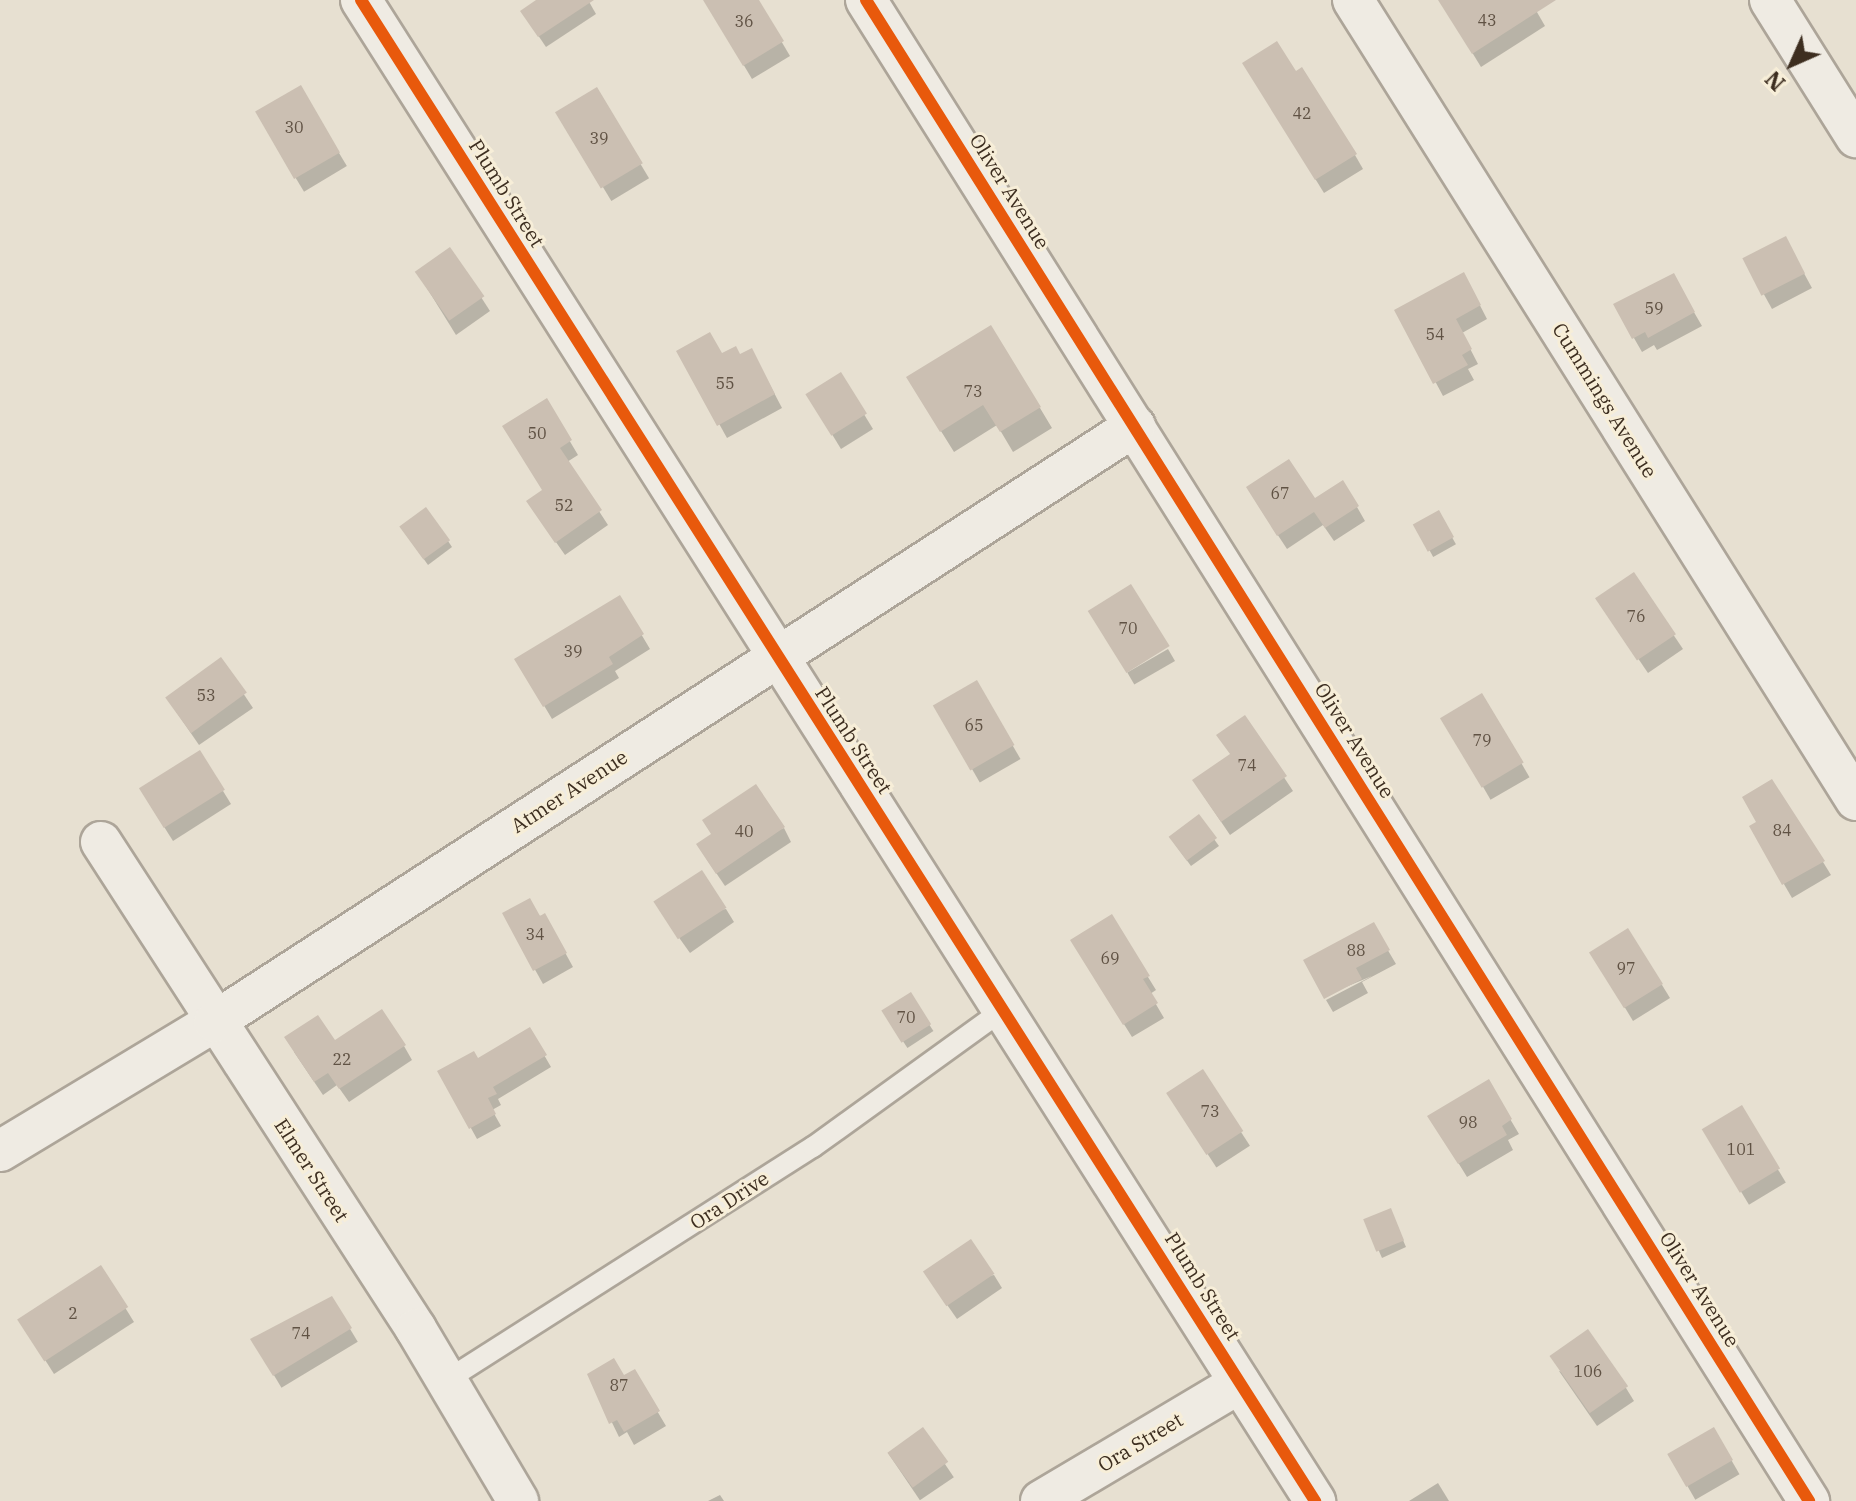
<!DOCTYPE html>
<style>
body{margin:0}
#map{position:relative;width:1856px;height:1501px;overflow:hidden;background:#e7e0d1;font-family:"IBM Plex Serif",serif}
div>[style]{position:absolute}
.shadow>*{inset:0;background:#0003;transform-origin:0 0}
.building>*{inset:0;background:#cbbfb2;transform-origin:0 0}
.roads{filter:drop-shadow(2px 0 #ada599) drop-shadow(-2px 0 #ada599) drop-shadow(0 2px #ada599) drop-shadow(0 -2px #ada599)}
.lane>*{height:20px;margin:-10px;padding:0 10px;transform-origin:10px;border-radius:10px;background:#efebe3}
.street>*{height:40px;margin:-20px;padding:0 20px;transform-origin:20px;border-radius:20px;background:#efebe3}
.cycleway>*{height:12px;margin:-6px;padding:0 6px;transform-origin:6px;border-radius:6px;background:#e8590c}
span{translate:-50% -50%;white-space:nowrap;text-align:center;line-height:1.15;-webkit-text-stroke:6px #f7eed8;paint-order:stroke}
.number-label{font-size:16px;color:#605244}
.number-label span{-webkit-text-stroke-width:0}
.street-label{font-size:20px;color:#3d2e20}
.north{position:absolute;left:1752px;top:24px;width:80px;height:80px;-webkit-text-stroke:6px #f7eed8;paint-order:stroke;rotate:225deg;font-size:22px;font-weight:700;line-height:32px;text-align:center;color:#3d2e20}
.north::after{content:'';display:block;margin:auto;width:28px;height:36px;background:#3d2e20;clip-path:polygon(50% 0,100% 100%,50% 72%,0 100%)}
</style>
<div id="map">
<div class="shadow">
<div style="clip-path:polygon(540px 0,588px 0,596px 14px,546px 47px,529px 22px)"></div>
<div style="clip-path:polygon(705px 0,757px 0,790px 56px,752px 79px)"></div>
<div style="clip-path:polygon(1440px 0,1530px 0,1545px 26px,1481px 67px)"></div>
<div style="clip-path:polygon(1252px 77px,1355px 155px,1363px 169px,1324px 193px)"></div>
<div style="left:300px;top:88px;width:91px;height:50px;rotate:59deg"></div>
<div style="left:596px;top:90px;width:103px;height:44px;rotate:59deg"></div>
<div style="clip-path:polygon(450px 249px,490px 311px,456px 335px,425px 285px)"></div>
<div style="clip-path:polygon(1793px 253px,1812px 288px,1772px 309px,1745px 260px)"></div>
<div style="clip-path:polygon(1673px 276px,1702px 326px,1657px 350px,1654px 345px,1642px 352px,1615px 305px)"></div>
<div style="clip-path:polygon(1471px 288px,1487px 319px,1462px 333px,1478px 364px,1468px 369px,1474px 380px,1443px 396px,1397px 310px)"></div>
<div style="clip-path:polygon(679px 352px,740px 357px,759px 364px,782px 408px,727px 438px)"></div>
<div style="clip-path:polygon(840px 375px,873px 429px,841px 449px,816px 408px)"></div>
<div style="clip-path:polygon(921px 399px,1040px 408px,1052px 428px,1013px 452px,997px 425px,954px 452px)"></div>
<div style="clip-path:polygon(546px 401px,578px 455px,567px 462px,608px 525px,565px 555px,537px 515px,544px 491px)"></div>
<div style="clip-path:polygon(1314px 501px,1357px 507px,1365px 521px,1334px 541px,1323px 525px,1287px 549px,1256px 502px)"></div>
<div style="left:1438px;top:512px;width:37px;height:26px;rotate:61deg"></div>
<div style="clip-path:polygon(405px 533px,448px 541px,452px 547px,428px 565px)"></div>
<div style="clip-path:polygon(1633px 575px,1683px 649px,1648px 673px,1607px 613px)"></div>
<div style="clip-path:polygon(619px 597px,650px 649px,615px 671px,619px 678px,552px 719px,517px 660px)"></div>
<div style="left:1168px;top:649px;width:14px;height:47px;rotate:60deg"></div>
<div style="clip-path:polygon(221px 660px,253px 708px,199px 745px,175px 710px)"></div>
<div style="left:976px;top:682px;width:89px;height:47px;rotate:60deg"></div>
<div style="left:1482px;top:695px;width:95px;height:45px;rotate:60deg"></div>
<div style="clip-path:polygon(1244px 717px,1293px 791px,1230px 835px,1203px 795px,1232px 756px)"></div>
<div style="clip-path:polygon(223px 791px,231px 804px,173px 841px,149px 803px)"></div>
<div style="clip-path:polygon(1198px 817px,1219px 846px,1191px 866px,1174px 843px)"></div>
<div style="clip-path:polygon(1751px 827px,1823px 862px,1831px 875px,1792px 898px)"></div>
<div style="clip-path:polygon(784px 828px,791px 842px,725px 886px,706px 858px)"></div>
<div style="clip-path:polygon(726px 909px,734px 922px,690px 953px,665px 918px)"></div>
<div style="clip-path:polygon(504px 914px,545px 916px,573px 967px,543px 984px)"></div>
<div style="clip-path:polygon(1111px 917px,1156px 990px,1150px 994px,1164px 1018px,1132px 1037px,1080px 954px)"></div>
<div style="clip-path:polygon(1373px 925px,1396px 964px,1362px 982px,1368px 993px,1333px 1012px,1326px 1000px,1372px 976px,1324px 996px)"></div>
<div style="clip-path:polygon(1592px 953px,1662px 985px,1670px 998px,1633px 1021px)"></div>
<div style="left:910px;top:995px;width:43px;height:31px;rotate:57deg"></div>
<div style="clip-path:polygon(529px 1029px,551px 1067px,498px 1099px,501px 1105px,492px 1110px,501px 1126px,477px 1139px,440px 1072px,477px 1061px)"></div>
<div style="clip-path:polygon(334px 1043px,404px 1046px,412px 1060px,349px 1102px,337px 1085px,323px 1095px,294px 1052px)"></div>
<div style="left:1202px;top:1072px;width:88px;height:40px;rotate:57deg"></div>
<div style="clip-path:polygon(1488px 1082px,1519px 1134px,1508px 1140px,1513px 1150px,1467px 1177px,1438px 1130px)"></div>
<div style="left:1741px;top:1108px;width:87px;height:43px;rotate:59deg"></div>
<div style="clip-path:polygon(1393px 1217px,1406px 1247px,1382px 1258px,1366px 1221px)"></div>
<div style="clip-path:polygon(100px 1267px,134px 1322px,54px 1374px,28px 1333px)"></div>
<div style="clip-path:polygon(994px 1275px,1002px 1288px,957px 1319px,934px 1286px)"></div>
<div style="left:332px;top:1299px;width:50px;height:89px;rotate:59deg"></div>
<div style="clip-path:polygon(1559px 1371px,1626px 1388px,1634px 1401px,1597px 1426px)"></div>
<div style="clip-path:polygon(634px 1372px,666px 1426px,634px 1445px,627px 1432px,619px 1437px,589px 1375px,623px 1378px)"></div>
<div style="left:922px;top:1430px;width:57px;height:41px;rotate:56deg"></div>
<div style="left:1714px;top:1430px;width:51px;height:51px;rotate:60deg"></div>
<div style="clip-path:polygon(1438px 1483px,1449px 1501px,1409px 1501px)"></div>
<div style="clip-path:polygon(720px 1495px,724px 1501px,708px 1501px)"></div>
</div>
<div class="building">
<div style="clip-path:polygon(536px 0,594px 0,538px 37px,520px 11px)"></div>
<div style="clip-path:polygon(703px 0,759px 0,784px 41px,743px 66px)"></div>
<div style="clip-path:polygon(1438px 0,1556px 0,1472px 54px)"></div>
<div style="clip-path:polygon(1277px 41px,1296px 71px,1302px 67px,1357px 154px,1315px 180px,1242px 63px)"></div>
<div style="left:301px;top:85px;width:78px;height:53px;rotate:60deg"></div>
<div style="left:597px;top:87px;width:89px;height:49px;rotate:59deg"></div>
<div style="left:1786px;top:236px;width:42px;height:49px;rotate:63deg"></div>
<div style="left:450px;top:247px;width:60px;height:43px;rotate:55deg"></div>
<div style="clip-path:polygon(1464px 272px,1481px 305px,1456px 319px,1472px 349px,1462px 355px,1468px 365px,1433px 384px,1394px 310px)"></div>
<div style="clip-path:polygon(1674px 273px,1695px 312px,1648px 338px,1645px 332px,1632px 339px,1613px 304px)"></div>
<div style="clip-path:polygon(991px 325px,1041px 407px,1000px 432px,983px 405px,940px 432px,906px 377px)"></div>
<div style="clip-path:polygon(710px 332px,722px 353px,736px 346px,740px 354px,752px 348px,775px 394px,717px 426px,676px 351px)"></div>
<div style="left:841px;top:372px;width:49px;height:42px;rotate:58deg"></div>
<div style="clip-path:polygon(547px 398px,572px 440px,560px 448px,602px 510px,555px 543px,526px 501px,542px 490px,502px 426px)"></div>
<div style="clip-path:polygon(1289px 459px,1315px 498px,1343px 480px,1359px 506px,1325px 528px,1314px 512px,1277px 536px,1246px 487px)"></div>
<div style="left:426px;top:507px;width:41px;height:33px;rotate:54deg"></div>
<div style="left:1439px;top:510px;width:31px;height:30px;rotate:61deg"></div>
<div style="left:1634px;top:572px;width:75px;height:47px;rotate:56deg"></div>
<div style="left:1131px;top:584px;width:73px;height:51px;rotate:58deg"></div>
<div style="clip-path:polygon(620px 595px,644px 634px,609px 657px,613px 664px,543px 707px,514px 659px)"></div>
<div style="left:221px;top:657px;width:44px;height:69px;rotate:54deg"></div>
<div style="left:977px;top:680px;width:75px;height:51px;rotate:60deg"></div>
<div style="left:1482px;top:693px;width:81px;height:49px;rotate:59deg"></div>
<div style="clip-path:polygon(1245px 715px,1287px 776px,1221px 822px,1192px 780px,1230px 754px,1216px 735px)"></div>
<div style="left:200px;top:750px;width:47px;height:72px;rotate:58deg"></div>
<div style="clip-path:polygon(1772px 779px,1825px 861px,1782px 885px,1749px 826px,1756px 822px,1742px 797px)"></div>
<div style="clip-path:polygon(756px 784px,785px 827px,716px 874px,696px 844px,711px 834px,702px 820px)"></div>
<div style="left:1199px;top:814px;width:30px;height:38px;rotate:53deg"></div>
<div style="left:702px;top:870px;width:45px;height:58px;rotate:57deg"></div>
<div style="clip-path:polygon(530px 898px,540px 916px,545px 913px,567px 953px,533px 971px,502px 913px)"></div>
<div style="clip-path:polygon(1112px 914px,1150px 976px,1143px 979px,1158px 1003px,1123px 1025px,1070px 940px)"></div>
<div style="clip-path:polygon(1374px 922px,1390px 950px,1356px 968px,1362px 979px,1324px 999px,1303px 960px)"></div>
<div style="left:1628px;top:928px;width:66px;height:46px;rotate:58deg"></div>
<div style="left:911px;top:992px;width:38px;height:35px;rotate:58deg"></div>
<div style="clip-path:polygon(382px 1009px,406px 1045px,339px 1089px,328px 1073px,314px 1082px,284px 1037px,318px 1015px,335px 1040px)"></div>
<div style="clip-path:polygon(530px 1027px,547px 1055px,493px 1087px,497px 1094px,488px 1098px,496px 1114px,469px 1129px,437px 1071px,474px 1051px,478px 1058px)"></div>
<div style="left:1203px;top:1069px;width:74px;height:44px;rotate:57deg"></div>
<div style="clip-path:polygon(1489px 1079px,1512px 1119px,1502px 1126px,1507px 1135px,1458px 1164px,1427px 1116px)"></div>
<div style="left:1742px;top:1105px;width:74px;height:47px;rotate:59deg"></div>
<div style="left:1391px;top:1208px;width:35px;height:30px;rotate:68deg"></div>
<div style="left:971px;top:1239px;width:42px;height:58px;rotate:56deg"></div>
<div style="left:101px;top:1265px;width:50px;height:100px;rotate:57deg"></div>
<div style="clip-path:polygon(332px 1296px,352px 1328px,273px 1376px,250px 1339px)"></div>
<div style="left:1588px;top:1329px;width:70px;height:47px;rotate:55deg"></div>
<div style="clip-path:polygon(614px 1358px,624px 1375px,635px 1369px,660px 1411px,624px 1432px,617px 1420px,609px 1424px,587px 1374px)"></div>
<div style="left:923px;top:1427px;width:43px;height:44px;rotate:54deg"></div>
<div style="left:1714px;top:1427px;width:38px;height:54px;rotate:60deg"></div>
</div>
<div class="roads">
<div class="lane">
<div style="left:447px;top:1380px;width:434px;rotate:-32.5deg"></div>
<div style="left:813px;top:1147px;width:236px;rotate:-35.8deg"></div>
</div>
<div class="street">
<div style="left:361px;top:0;width:1779px;rotate:57.56deg"></div>
<div style="left:866px;top:0;width:1773px;rotate:57.86deg"></div>
<div style="left:1353px;top:0;width:945px;rotate:57.84deg"></div>
<div style="left:1770px;top:0;width:162px;rotate:57.9deg"></div>
<div style="left:101px;top:842px;width:580px;rotate:57.1deg"></div>
<div style="left:416px;top:1329px;width:200px;rotate:59.3deg"></div>
<div style="left:0;top:1151px;width:250px;rotate:-31.1deg"></div>
<div style="left:214px;top:1022px;width:1097px;rotate:-32.91deg"></div>
<div style="left:1041px;top:1501px;width:231px;rotate:-30.7deg"></div>
</div>
</div>
<div class="cycleway">
<div style="left:361px;top:0;width:1779px;rotate:57.56deg"></div>
<div style="left:866px;top:0;width:1773px;rotate:57.86deg"></div>
</div>
<div class="number-label">
<span style="left:1487px;top:20px">43</span>
<span style="left:744px;top:21px">36</span>
<span style="left:1302px;top:113px">42</span>
<span style="left:294px;top:127px">30</span>
<span style="left:599px;top:138px">39</span>
<span style="left:1654px;top:308px">59</span>
<span style="left:1435px;top:334px">54</span>
<span style="left:725px;top:383px">55</span>
<span style="left:973px;top:391px">73</span>
<span style="left:537px;top:433px">50</span>
<span style="left:1280px;top:493px">67</span>
<span style="left:564px;top:505px">52</span>
<span style="left:1636px;top:616px">76</span>
<span style="left:1128px;top:628px">70</span>
<span style="left:573px;top:651px">39</span>
<span style="left:206px;top:695px">53</span>
<span style="left:974px;top:725px">65</span>
<span style="left:1482px;top:740px">79</span>
<span style="left:1247px;top:765px">74</span>
<span style="left:1782px;top:830px">84</span>
<span style="left:744px;top:831px">40</span>
<span style="left:535px;top:934px">34</span>
<span style="left:1356px;top:950px">88</span>
<span style="left:1110px;top:958px">69</span>
<span style="left:1626px;top:968px">97</span>
<span style="left:906px;top:1017px">70</span>
<span style="left:342px;top:1059px">22</span>
<span style="left:1210px;top:1111px">73</span>
<span style="left:1468px;top:1122px">98</span>
<span style="left:1741px;top:1149px">101</span>
<span style="left:73px;top:1313px">2</span>
<span style="left:301px;top:1333px">74</span>
<span style="left:1588px;top:1371px">106</span>
<span style="left:619px;top:1385px">87</span>
</div>
<div class="street-label">
<span style="left:1010px;top:191px;rotate:58deg">Oliver Avenue</span>
<span style="left:507px;top:193px;rotate:58deg">Plumb Street</span>
<span style="left:1605px;top:400px;rotate:58deg">Cummings Avenue</span>
<span style="left:854px;top:740px;rotate:57deg">Plumb Street</span>
<span style="left:1355px;top:740px;rotate:58deg">Oliver Avenue</span>
<span style="left:569px;top:791px;rotate:-33deg">Atmer Avenue</span>
<span style="left:312px;top:1170px;rotate:57deg">Elmer Street</span>
<span style="left:729px;top:1200px;rotate:-33deg">Ora Drive</span>
<span style="left:1203px;top:1286px;rotate:58deg">Plumb Street</span>
<span style="left:1700px;top:1289px;rotate:58deg">Oliver Avenue</span>
<span style="left:1140px;top:1442px;rotate:-31deg">Ora Street</span>
</div>
<div class="north">N</div>
</div>
